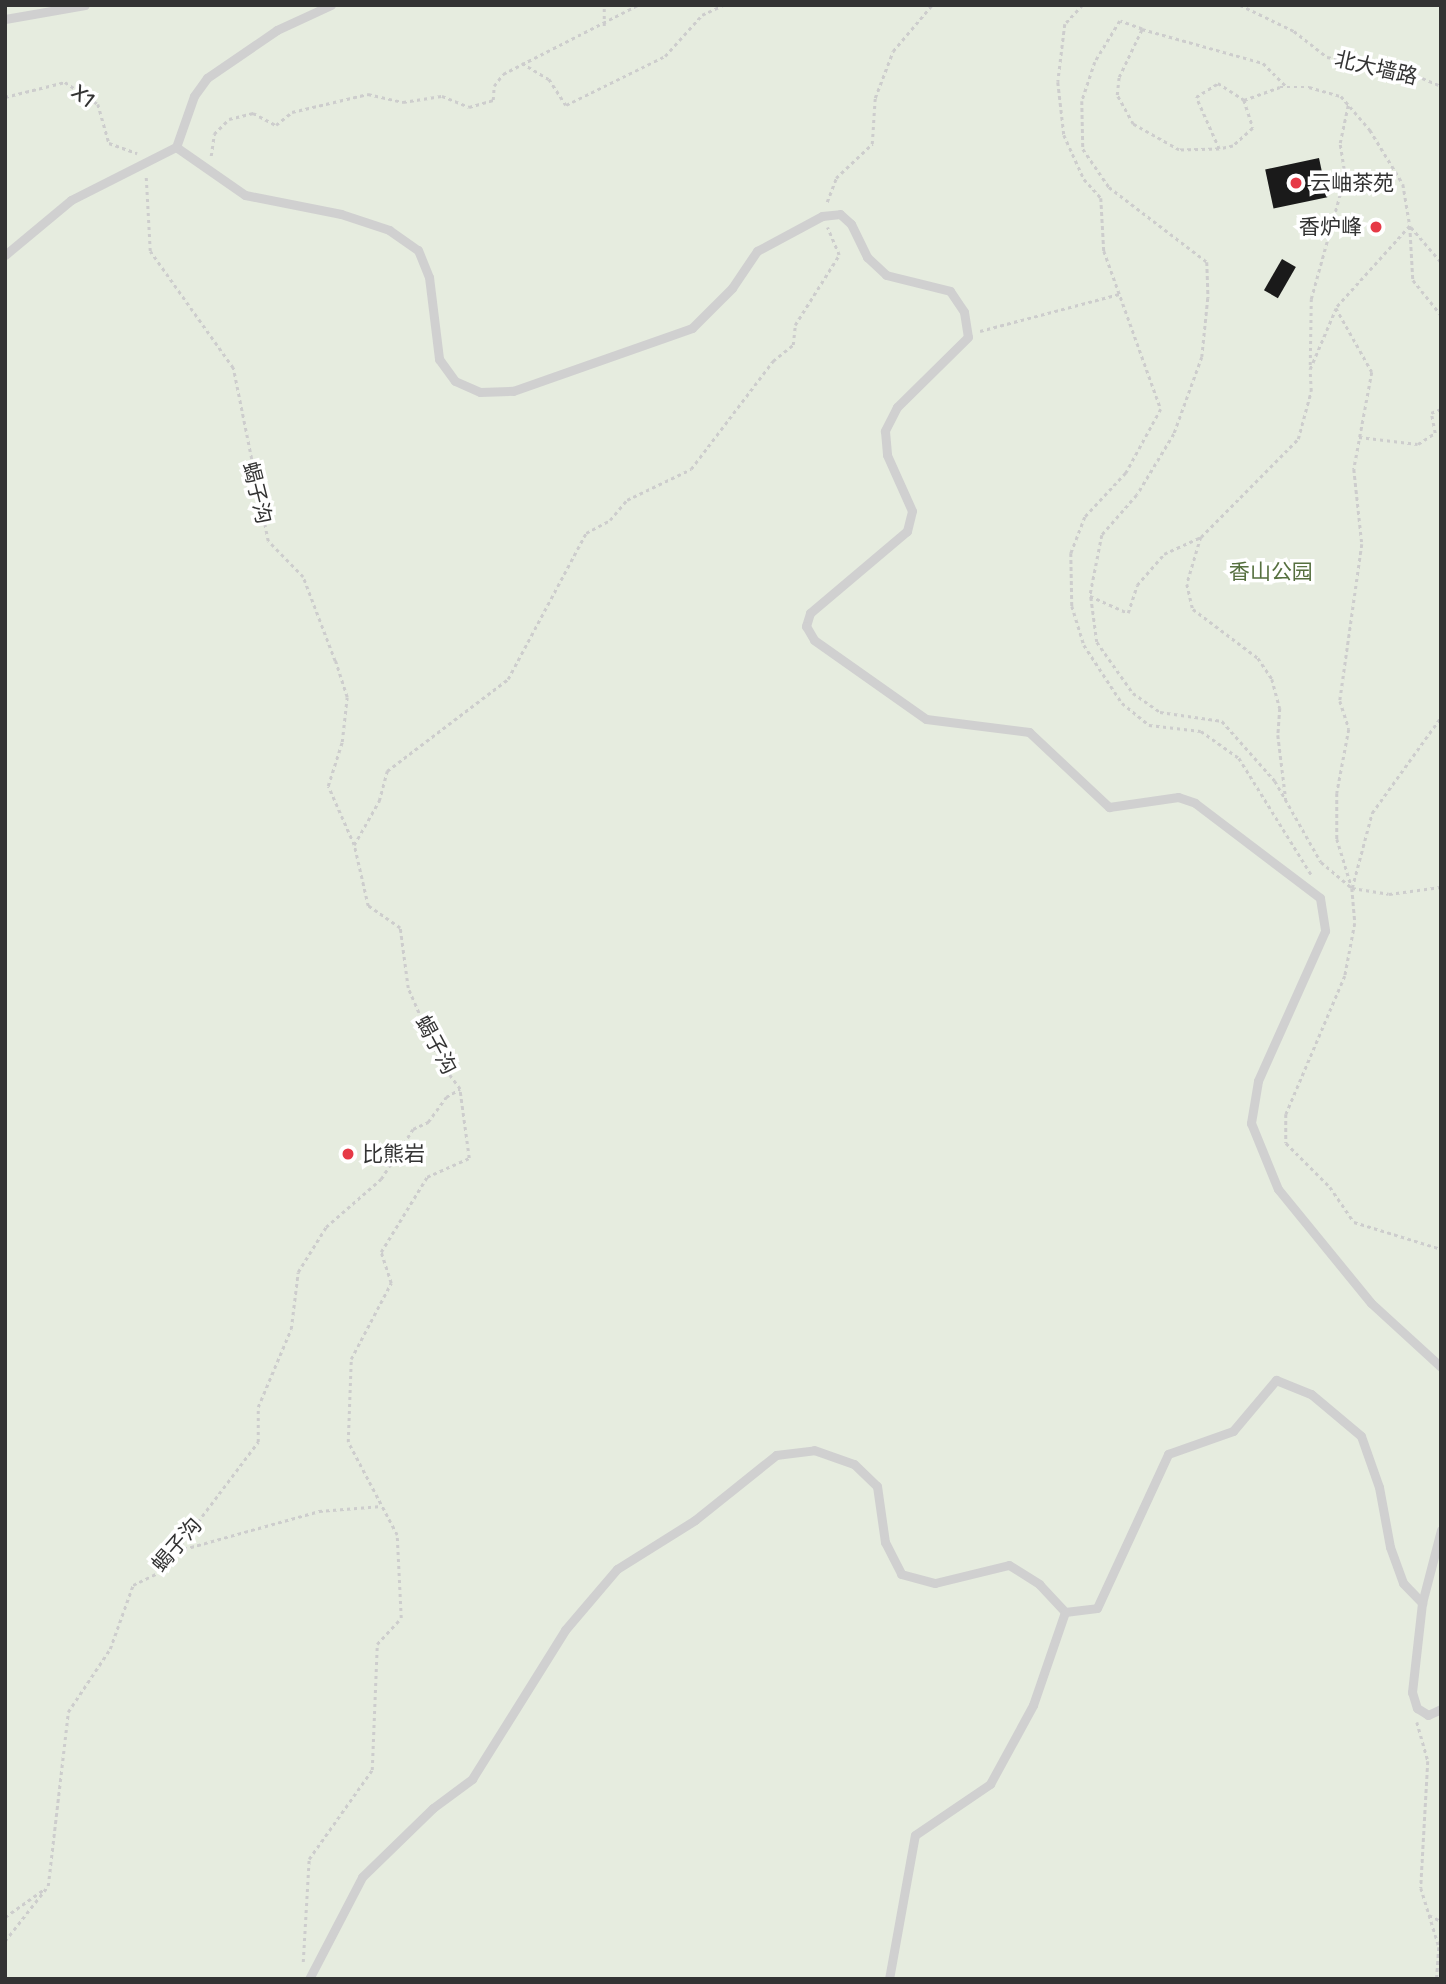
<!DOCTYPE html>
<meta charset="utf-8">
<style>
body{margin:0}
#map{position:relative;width:1446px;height:1984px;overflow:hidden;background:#fff;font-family:Rubik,"Noto Sans SC",sans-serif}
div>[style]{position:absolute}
.green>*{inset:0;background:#e6ecdf;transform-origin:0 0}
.building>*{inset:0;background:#1a1a1a;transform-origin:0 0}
.path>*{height:2.5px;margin-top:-1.25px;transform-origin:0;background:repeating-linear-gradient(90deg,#cdcdcd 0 3.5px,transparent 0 7px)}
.service>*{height:9px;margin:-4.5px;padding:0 4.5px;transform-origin:4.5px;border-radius:4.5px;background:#d0d0d0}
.dots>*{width:19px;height:19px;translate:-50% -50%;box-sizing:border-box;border:4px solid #fff;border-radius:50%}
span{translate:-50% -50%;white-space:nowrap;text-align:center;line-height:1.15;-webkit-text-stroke:7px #fff;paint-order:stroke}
.street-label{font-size:21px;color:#333}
.poi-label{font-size:21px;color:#333}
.left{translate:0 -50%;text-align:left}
.right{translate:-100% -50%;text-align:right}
.park-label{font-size:21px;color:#56703f}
.frame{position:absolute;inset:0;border:7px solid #333;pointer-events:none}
</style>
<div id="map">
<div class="green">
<div style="left:5px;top:5px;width:1436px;height:1974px"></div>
</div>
<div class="building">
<div style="left:1319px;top:158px;width:40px;height:55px;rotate:78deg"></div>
<div style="left:1282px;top:259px;width:16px;height:36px;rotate:30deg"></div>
</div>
<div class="path">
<div style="left:1083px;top:5px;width:26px;rotate:133deg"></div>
<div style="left:1065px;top:24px;width:58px;rotate:96.9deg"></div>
<div style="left:1058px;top:82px;width:53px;rotate:83.5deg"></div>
<div style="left:1064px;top:135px;width:48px;rotate:65.6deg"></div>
<div style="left:1084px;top:179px;width:25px;rotate:48deg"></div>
<div style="left:1101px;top:198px;width:53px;rotate:86.8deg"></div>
<div style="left:1104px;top:251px;width:168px;rotate:70.2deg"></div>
<div style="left:1161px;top:409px;width:73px;rotate:118.7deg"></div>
<div style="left:1126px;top:473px;width:60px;rotate:133deg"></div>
<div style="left:1085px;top:517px;width:39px;rotate:111deg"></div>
<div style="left:1071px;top:553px;width:53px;rotate:88.9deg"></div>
<div style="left:1072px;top:606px;width:41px;rotate:72.9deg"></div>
<div style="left:1084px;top:645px;width:69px;rotate:56.8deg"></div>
<div style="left:1122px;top:703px;width:35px;rotate:39deg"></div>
<div style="left:1149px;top:725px;width:52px;rotate:6.6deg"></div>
<div style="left:1201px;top:731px;width:47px;rotate:35.4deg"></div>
<div style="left:1239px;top:758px;width:137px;rotate:58.2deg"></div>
<div style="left:1240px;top:5px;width:60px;rotate:25.7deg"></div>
<div style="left:1294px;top:31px;width:42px;rotate:38.2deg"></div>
<div style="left:1327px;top:57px;width:77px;rotate:9.7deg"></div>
<div style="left:1403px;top:70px;width:41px;rotate:22.8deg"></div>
<div style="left:604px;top:26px;width:21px;rotate:-90deg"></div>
<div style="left:1142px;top:29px;width:126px;rotate:15.7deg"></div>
<div style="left:1263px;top:63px;width:34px;rotate:45deg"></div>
<div style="left:522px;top:63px;width:31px;rotate:31deg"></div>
<div style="left:549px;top:79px;width:31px;rotate:57deg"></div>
<div style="left:566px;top:105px;width:110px;rotate:-26.3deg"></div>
<div style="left:665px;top:56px;width:55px;rotate:-47.9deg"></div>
<div style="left:702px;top:15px;width:23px;rotate:-25deg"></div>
<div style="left:1218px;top:83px;width:31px;rotate:33deg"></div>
<div style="left:1244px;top:100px;width:29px;rotate:72deg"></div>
<div style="left:1253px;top:128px;width:27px;rotate:138deg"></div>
<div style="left:1233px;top:146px;width:14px;rotate:168deg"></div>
<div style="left:1219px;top:149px;width:57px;rotate:-113.9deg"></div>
<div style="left:1196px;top:97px;width:26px;rotate:-32deg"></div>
<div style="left:5px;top:97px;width:62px;rotate:-14deg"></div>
<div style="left:65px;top:82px;width:40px;rotate:34deg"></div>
<div style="left:98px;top:104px;width:41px;rotate:74.2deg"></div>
<div style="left:109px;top:143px;width:30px;rotate:20deg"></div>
<div style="left:1244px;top:100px;width:38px;rotate:-20deg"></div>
<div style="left:1280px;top:87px;width:29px"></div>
<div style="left:1309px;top:87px;width:33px;rotate:16deg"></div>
<div style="left:1341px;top:96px;width:45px;rotate:49.5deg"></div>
<div style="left:1370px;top:130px;width:63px;rotate:58.6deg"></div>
<div style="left:1403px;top:184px;width:43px;rotate:80.5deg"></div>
<div style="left:1410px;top:226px;width:110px;rotate:132.1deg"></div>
<div style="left:1336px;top:308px;width:73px;rotate:60.6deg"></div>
<div style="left:1372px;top:372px;width:99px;rotate:100.5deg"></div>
<div style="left:1354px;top:469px;width:75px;rotate:83.9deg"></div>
<div style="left:1362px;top:544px;width:159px;rotate:98deg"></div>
<div style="left:1340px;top:701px;width:29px;rotate:72deg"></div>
<div style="left:1349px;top:729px;width:65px;rotate:100.6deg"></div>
<div style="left:1337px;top:793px;width:46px;rotate:90deg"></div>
<div style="left:1337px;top:839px;width:51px;rotate:73deg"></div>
<div style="left:1352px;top:888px;width:35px;rotate:85deg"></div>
<div style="left:1355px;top:923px;width:54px;rotate:100.7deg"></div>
<div style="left:1345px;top:976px;width:150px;rotate:113.1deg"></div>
<div style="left:1286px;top:1114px;width:29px;rotate:90deg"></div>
<div style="left:1286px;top:1143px;width:62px;rotate:45deg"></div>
<div style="left:1330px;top:1187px;width:42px;rotate:55.6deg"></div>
<div style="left:1354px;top:1222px;width:91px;rotate:17.2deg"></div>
<div style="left:1219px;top:149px;width:40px;rotate:178.6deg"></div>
<div style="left:1179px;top:150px;width:53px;rotate:-150.5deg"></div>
<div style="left:1133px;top:124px;width:33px;rotate:-119deg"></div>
<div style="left:1117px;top:95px;width:18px;rotate:-84deg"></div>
<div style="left:1119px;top:77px;width:53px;rotate:-64.4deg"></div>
<div style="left:1142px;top:29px;width:23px;rotate:-160deg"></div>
<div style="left:1120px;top:21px;width:48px;rotate:121.4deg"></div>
<div style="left:1095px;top:62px;width:41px;rotate:108.4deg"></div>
<div style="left:1082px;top:101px;width:48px;rotate:88.8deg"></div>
<div style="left:1083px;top:149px;width:46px;rotate:55.6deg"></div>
<div style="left:1109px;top:187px;width:123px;rotate:37.4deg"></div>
<div style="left:1207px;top:262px;width:36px;rotate:88deg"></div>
<div style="left:1208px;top:298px;width:59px;rotate:95.8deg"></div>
<div style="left:1202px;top:357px;width:82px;rotate:110deg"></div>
<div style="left:1174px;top:434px;width:71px;rotate:121.2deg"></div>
<div style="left:1137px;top:495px;width:53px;rotate:131.2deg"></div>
<div style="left:1102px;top:535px;width:62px;rotate:101.1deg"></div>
<div style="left:1090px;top:596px;width:42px;rotate:24.1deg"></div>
<div style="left:1128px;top:613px;width:29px;rotate:-72deg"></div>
<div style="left:1137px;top:585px;width:41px;rotate:-48.9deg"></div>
<div style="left:1164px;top:554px;width:41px;rotate:-24.7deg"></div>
<div style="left:1201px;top:537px;width:138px;rotate:-45.3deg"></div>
<div style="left:1298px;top:439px;width:50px;rotate:-74.8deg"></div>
<div style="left:1311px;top:391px;width:22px;rotate:-93deg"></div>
<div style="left:1310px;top:369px;width:66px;rotate:-66.9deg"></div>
<div style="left:211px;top:156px;width:22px;rotate:-82deg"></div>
<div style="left:214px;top:134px;width:21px;rotate:-45deg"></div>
<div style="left:229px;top:119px;width:25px;rotate:-14deg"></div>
<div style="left:253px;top:113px;width:26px;rotate:28deg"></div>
<div style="left:276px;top:125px;width:21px;rotate:-39deg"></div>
<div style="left:292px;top:112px;width:78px;rotate:-13.3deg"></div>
<div style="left:368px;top:94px;width:36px;rotate:13deg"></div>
<div style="left:403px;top:102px;width:39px;rotate:-9deg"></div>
<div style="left:442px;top:96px;width:29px;rotate:22deg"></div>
<div style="left:469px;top:107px;width:25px;rotate:-16deg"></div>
<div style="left:493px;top:100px;width:14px;rotate:-86deg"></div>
<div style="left:494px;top:86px;width:15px;rotate:-53deg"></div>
<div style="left:503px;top:74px;width:152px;rotate:-27.1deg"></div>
<div style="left:827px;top:202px;width:26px;rotate:-69deg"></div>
<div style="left:836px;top:178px;width:50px;rotate:-43.4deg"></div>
<div style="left:872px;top:144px;width:46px;rotate:-86.3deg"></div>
<div style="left:875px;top:98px;width:50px;rotate:-69deg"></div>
<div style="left:893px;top:51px;width:60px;rotate:-49.7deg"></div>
<div style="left:1410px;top:226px;width:54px;rotate:86.8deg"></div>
<div style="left:1413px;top:280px;width:45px;rotate:51.3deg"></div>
<div style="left:1411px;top:227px;width:46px;rotate:49.4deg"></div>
<div style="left:980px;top:331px;width:144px;rotate:-14.9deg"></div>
<div style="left:1310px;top:365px;width:66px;rotate:-89.1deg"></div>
<div style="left:1311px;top:299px;width:128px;rotate:-74.5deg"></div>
<div style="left:1345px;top:176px;width:33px;rotate:-99deg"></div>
<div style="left:1340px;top:143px;width:40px;rotate:-78deg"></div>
<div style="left:1359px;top:437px;width:59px;rotate:6.8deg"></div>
<div style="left:1418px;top:444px;width:20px;rotate:-33deg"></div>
<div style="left:1435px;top:433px;width:20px;rotate:-101deg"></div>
<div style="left:1431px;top:413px;width:11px;rotate:-22deg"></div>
<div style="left:1201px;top:537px;width:49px;rotate:106.6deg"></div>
<div style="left:1187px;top:584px;width:26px;rotate:77deg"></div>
<div style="left:1193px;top:609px;width:81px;rotate:37deg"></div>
<div style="left:1258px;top:658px;width:25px;rotate:56deg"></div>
<div style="left:1272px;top:679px;width:30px;rotate:75deg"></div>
<div style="left:1280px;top:708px;width:27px;rotate:94deg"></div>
<div style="left:1278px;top:735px;width:65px;rotate:83deg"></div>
<div style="left:1091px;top:597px;width:45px;rotate:82.4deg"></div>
<div style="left:1097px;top:642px;width:62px;rotate:54.8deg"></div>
<div style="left:1133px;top:693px;width:33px;rotate:35deg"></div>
<div style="left:1160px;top:712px;width:63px;rotate:8.3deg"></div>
<div style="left:1222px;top:721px;width:80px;rotate:48.5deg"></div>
<div style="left:1275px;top:781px;width:93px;rotate:60.4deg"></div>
<div style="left:1321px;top:862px;width:40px;rotate:40deg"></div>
<div style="left:1352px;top:888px;width:37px;rotate:9deg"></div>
<div style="left:1389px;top:894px;width:52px;rotate:-7.7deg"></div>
<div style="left:354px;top:845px;width:51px;rotate:-60.4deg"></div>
<div style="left:379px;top:801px;width:31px;rotate:-75deg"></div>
<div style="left:387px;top:771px;width:152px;rotate:-37.2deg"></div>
<div style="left:508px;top:679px;width:166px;rotate:-61.9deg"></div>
<div style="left:586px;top:533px;width:27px;rotate:-28deg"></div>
<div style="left:610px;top:520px;width:26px;rotate:-50deg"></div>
<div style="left:627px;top:500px;width:71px;rotate:-25.8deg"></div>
<div style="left:691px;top:469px;width:136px;rotate:-52.8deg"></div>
<div style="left:773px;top:361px;width:26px;rotate:-39deg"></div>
<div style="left:793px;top:345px;width:20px;rotate:-84deg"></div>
<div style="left:795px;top:325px;width:83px;rotate:-57.8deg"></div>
<div style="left:839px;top:255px;width:30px;rotate:-113deg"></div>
<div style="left:1352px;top:888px;width:78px;rotate:-75.1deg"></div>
<div style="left:1372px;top:813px;width:118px;rotate:-54.3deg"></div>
<div style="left:177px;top:1551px;width:148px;rotate:-15.7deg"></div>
<div style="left:319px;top:1511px;width:63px;rotate:-4.5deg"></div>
<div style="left:1417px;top:1722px;width:41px;rotate:74.2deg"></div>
<div style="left:1428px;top:1761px;width:127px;rotate:93.2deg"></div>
<div style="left:1421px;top:1888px;width:62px;rotate:73deg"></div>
<div style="left:1439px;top:1947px;width:32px;rotate:94deg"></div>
<div style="left:48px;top:1886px;width:175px;rotate:-83.4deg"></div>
<div style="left:68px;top:1712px;width:76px;rotate:-56.3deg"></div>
<div style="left:110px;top:1649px;width:68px;rotate:-70.2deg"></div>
<div style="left:133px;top:1585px;width:30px;rotate:-26deg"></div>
<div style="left:160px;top:1572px;width:163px;rotate:-53deg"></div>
<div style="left:258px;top:1442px;width:35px;rotate:-90deg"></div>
<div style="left:258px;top:1407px;width:85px;rotate:-67.1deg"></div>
<div style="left:291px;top:1329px;width:57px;rotate:-83deg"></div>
<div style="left:298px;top:1272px;width:53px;rotate:-58.1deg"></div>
<div style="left:326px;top:1227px;width:73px;rotate:-41.1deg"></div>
<div style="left:381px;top:1179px;width:59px;rotate:-57.4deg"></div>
<div style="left:413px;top:1129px;width:17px;rotate:-25deg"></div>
<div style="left:428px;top:1122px;width:31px;rotate:-54deg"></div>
<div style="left:446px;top:1097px;width:16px;rotate:-30deg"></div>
<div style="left:460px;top:1089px;width:31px;rotate:-127deg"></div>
<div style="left:441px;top:1064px;width:83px;rotate:-113.5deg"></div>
<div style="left:408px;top:988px;width:61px;rotate:-97.6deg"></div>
<div style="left:400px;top:928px;width:39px;rotate:-145deg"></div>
<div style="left:368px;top:906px;width:63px;rotate:-102.9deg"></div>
<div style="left:354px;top:845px;width:64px;rotate:-113.8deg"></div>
<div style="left:328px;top:786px;width:46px;rotate:-72.3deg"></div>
<div style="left:342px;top:742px;width:45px;rotate:-83.7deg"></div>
<div style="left:347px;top:697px;width:38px;rotate:-108deg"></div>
<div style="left:335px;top:661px;width:90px;rotate:-110.9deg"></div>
<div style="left:303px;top:577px;width:50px;rotate:-134.2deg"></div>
<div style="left:268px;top:541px;width:177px;rotate:-101.4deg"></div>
<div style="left:233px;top:368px;width:143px;rotate:-125.4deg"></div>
<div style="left:150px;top:251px;width:75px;rotate:-93.1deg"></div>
<div style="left:1429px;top:1915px;width:13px;rotate:27deg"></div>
<div style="left:5px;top:1917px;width:47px;rotate:-35.4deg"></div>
<div style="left:5px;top:1941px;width:70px;rotate:-52deg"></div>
<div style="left:303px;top:1962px;width:103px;rotate:-86.7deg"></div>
<div style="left:309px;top:1859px;width:109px;rotate:-54.7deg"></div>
<div style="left:372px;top:1770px;width:126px;rotate:-87.7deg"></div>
<div style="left:377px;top:1644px;width:35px;rotate:-47deg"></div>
<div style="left:401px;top:1618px;width:83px;rotate:-92.8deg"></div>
<div style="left:397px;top:1535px;width:105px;rotate:-117.8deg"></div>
<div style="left:348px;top:1442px;width:83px;rotate:-87.9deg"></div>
<div style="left:351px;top:1359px;width:86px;rotate:-62.2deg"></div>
<div style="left:391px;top:1283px;width:33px;rotate:-108deg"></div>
<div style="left:381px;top:1252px;width:88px;rotate:-58.5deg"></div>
<div style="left:427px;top:1177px;width:46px;rotate:-24.3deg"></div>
<div style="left:469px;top:1158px;width:68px;rotate:-97.7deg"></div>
</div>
<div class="service">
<div style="left:331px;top:5px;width:60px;rotate:155.2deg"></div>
<div style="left:277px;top:30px;width:85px;rotate:145.6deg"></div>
<div style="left:207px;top:78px;width:22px;rotate:126deg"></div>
<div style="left:194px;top:96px;width:54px;rotate:109.4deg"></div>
<div style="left:176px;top:147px;width:84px;rotate:34.8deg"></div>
<div style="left:245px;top:195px;width:98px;rotate:11.2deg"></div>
<div style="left:341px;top:214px;width:51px;rotate:18.4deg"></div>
<div style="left:389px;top:230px;width:35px;rotate:35deg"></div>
<div style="left:418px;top:250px;width:29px;rotate:68deg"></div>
<div style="left:429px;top:277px;width:83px;rotate:83deg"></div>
<div style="left:439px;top:359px;width:27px;rotate:54deg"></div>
<div style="left:455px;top:381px;width:27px;rotate:24deg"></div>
<div style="left:480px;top:392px;width:33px;rotate:-2deg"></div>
<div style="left:513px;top:391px;width:190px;rotate:-19.4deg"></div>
<div style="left:692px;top:328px;width:57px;rotate:-45deg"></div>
<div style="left:732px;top:288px;width:45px;rotate:-56deg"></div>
<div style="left:757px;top:251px;width:74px;rotate:-28.3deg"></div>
<div style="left:822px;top:216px;width:18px;rotate:-6deg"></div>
<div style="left:840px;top:214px;width:15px;rotate:42deg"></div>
<div style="left:851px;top:224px;width:37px;rotate:64deg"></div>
<div style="left:867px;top:257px;width:26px;rotate:43deg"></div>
<div style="left:886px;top:275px;width:66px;rotate:14deg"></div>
<div style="left:950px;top:291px;width:25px;rotate:56deg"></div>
<div style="left:964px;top:312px;width:25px;rotate:81deg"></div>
<div style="left:968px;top:337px;width:100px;rotate:135.4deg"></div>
<div style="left:897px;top:407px;width:27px;rotate:117deg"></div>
<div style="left:885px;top:431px;width:24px;rotate:85deg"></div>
<div style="left:887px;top:455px;width:61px;rotate:65.9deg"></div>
<div style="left:912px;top:511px;width:21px;rotate:104deg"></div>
<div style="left:907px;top:531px;width:127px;rotate:139.8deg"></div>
<div style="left:810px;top:613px;width:14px;rotate:107deg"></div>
<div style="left:806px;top:626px;width:16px;rotate:60deg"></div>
<div style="left:814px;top:640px;width:137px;rotate:35.2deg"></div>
<div style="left:926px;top:719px;width:104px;rotate:7.2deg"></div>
<div style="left:1029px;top:732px;width:110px;rotate:43.2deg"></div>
<div style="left:1109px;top:807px;width:70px;rotate:-8.2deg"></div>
<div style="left:1178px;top:797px;width:18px;rotate:19deg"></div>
<div style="left:1195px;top:803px;width:157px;rotate:37.2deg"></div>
<div style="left:1320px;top:898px;width:33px;rotate:81deg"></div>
<div style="left:1325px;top:931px;width:164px;rotate:114.1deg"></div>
<div style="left:1258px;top:1081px;width:43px;rotate:99.5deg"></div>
<div style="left:1251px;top:1123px;width:71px;rotate:67.8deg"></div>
<div style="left:1278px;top:1189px;width:147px;rotate:50.8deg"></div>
<div style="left:1371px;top:1303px;width:95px;rotate:42.4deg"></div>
<div style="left:5px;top:19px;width:81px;rotate:-9.9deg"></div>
<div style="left:5px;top:255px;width:86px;rotate:-39.8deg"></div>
<div style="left:71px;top:200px;width:118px;rotate:-26.8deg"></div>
<div style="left:1441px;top:1530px;width:75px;rotate:104.6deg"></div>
<div style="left:1422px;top:1603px;width:90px;rotate:96.4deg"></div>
<div style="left:1412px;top:1692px;width:17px;rotate:73deg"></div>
<div style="left:1417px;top:1708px;width:13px;rotate:32deg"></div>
<div style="left:1428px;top:1715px;width:14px;rotate:-25deg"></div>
<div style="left:309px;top:1979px;width:115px;rotate:-62.5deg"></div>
<div style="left:362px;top:1877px;width:99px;rotate:-44.2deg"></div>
<div style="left:433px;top:1808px;width:49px;rotate:-36.6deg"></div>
<div style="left:472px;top:1779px;width:176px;rotate:-58deg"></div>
<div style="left:565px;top:1630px;width:80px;rotate:-49.6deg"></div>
<div style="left:617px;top:1569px;width:92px;rotate:-32.1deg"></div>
<div style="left:695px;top:1520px;width:104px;rotate:-38.7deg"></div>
<div style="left:776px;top:1455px;width:38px;rotate:-7deg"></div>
<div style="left:814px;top:1450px;width:42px;rotate:19.3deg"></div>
<div style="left:854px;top:1464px;width:32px;rotate:44deg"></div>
<div style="left:877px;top:1486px;width:57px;rotate:81.9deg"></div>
<div style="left:885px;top:1542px;width:36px;rotate:63deg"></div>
<div style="left:901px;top:1574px;width:35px;rotate:15deg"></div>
<div style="left:935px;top:1583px;width:76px;rotate:-13.7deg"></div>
<div style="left:1009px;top:1565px;width:36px;rotate:32deg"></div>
<div style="left:1039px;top:1584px;width:38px;rotate:47deg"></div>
<div style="left:889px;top:1979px;width:146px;rotate:-79.8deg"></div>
<div style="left:915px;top:1835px;width:91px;rotate:-34.2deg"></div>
<div style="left:990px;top:1784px;width:90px;rotate:-61.4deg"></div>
<div style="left:1033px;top:1705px;width:98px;rotate:-71deg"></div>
<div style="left:1065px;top:1612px;width:32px;rotate:-7deg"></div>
<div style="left:1097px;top:1608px;width:170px;rotate:-65.2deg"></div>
<div style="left:1168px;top:1454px;width:69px;rotate:-19.5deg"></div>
<div style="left:1233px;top:1431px;width:67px;rotate:-49.9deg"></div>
<div style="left:1276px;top:1380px;width:38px;rotate:22deg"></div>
<div style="left:1311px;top:1394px;width:65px;rotate:40deg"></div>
<div style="left:1361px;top:1436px;width:54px;rotate:70.6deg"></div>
<div style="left:1379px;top:1487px;width:61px;rotate:79.6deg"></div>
<div style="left:1390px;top:1547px;width:38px;rotate:70deg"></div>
<div style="left:1403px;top:1583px;width:28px;rotate:46deg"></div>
</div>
<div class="dots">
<div style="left:1296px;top:183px;background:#e63946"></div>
<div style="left:1376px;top:227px;background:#e63946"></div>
<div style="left:348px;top:1154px;background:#e63946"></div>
</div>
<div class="street-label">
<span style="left:1376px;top:68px;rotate:13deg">北大墙路</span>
<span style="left:83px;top:96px;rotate:38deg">X1</span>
<span style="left:257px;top:493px;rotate:76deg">蝎子沟</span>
<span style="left:436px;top:1045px;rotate:62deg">蝎子沟</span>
<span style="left:177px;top:1545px;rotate:-49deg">蝎子沟</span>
</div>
<div class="poi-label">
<span class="left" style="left:1310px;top:183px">云岫茶苑</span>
<span class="right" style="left:1362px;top:227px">香炉峰</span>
<span class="left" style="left:362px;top:1154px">比熊岩</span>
</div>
<div class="park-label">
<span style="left:1271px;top:572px">香山公园</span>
</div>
<div class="frame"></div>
</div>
